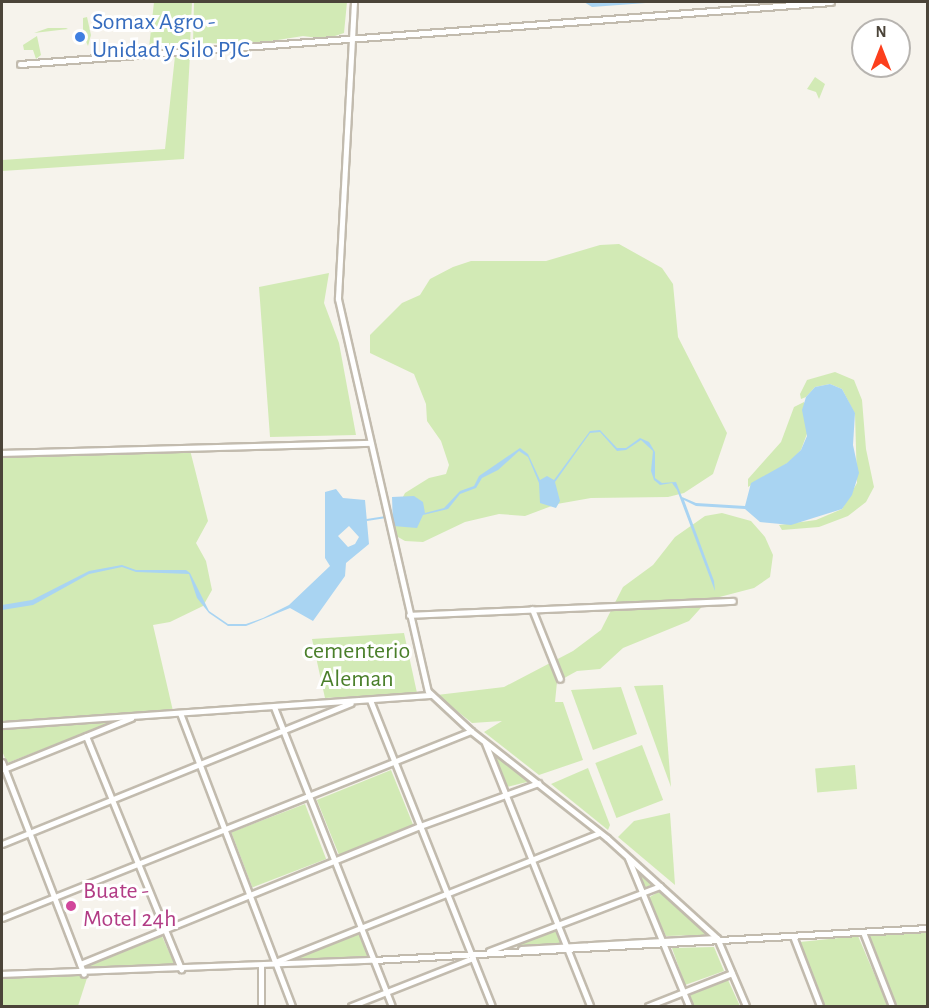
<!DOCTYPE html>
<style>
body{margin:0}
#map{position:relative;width:929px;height:1008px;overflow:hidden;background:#f6f3ec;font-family:"Alegreya Sans",sans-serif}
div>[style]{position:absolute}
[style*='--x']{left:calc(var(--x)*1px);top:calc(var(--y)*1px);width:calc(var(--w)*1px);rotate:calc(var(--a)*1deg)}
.green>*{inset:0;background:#d2eab5;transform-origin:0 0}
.water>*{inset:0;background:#a9d4f2}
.stream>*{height:1.5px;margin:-0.75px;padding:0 0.75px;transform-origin:0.75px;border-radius:0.75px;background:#a9d4f2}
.roads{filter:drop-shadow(2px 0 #c2bbae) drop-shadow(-2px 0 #c2bbae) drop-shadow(0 2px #c2bbae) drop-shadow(0 -2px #c2bbae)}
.minor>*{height:5px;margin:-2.5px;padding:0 2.5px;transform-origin:2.5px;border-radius:2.5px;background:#fff}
.dots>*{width:16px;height:16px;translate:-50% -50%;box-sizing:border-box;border:3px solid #fff;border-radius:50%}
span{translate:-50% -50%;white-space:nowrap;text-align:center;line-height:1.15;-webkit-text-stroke:6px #fff;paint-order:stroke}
.shop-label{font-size:24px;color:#366cbe}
.left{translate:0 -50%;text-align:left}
.park-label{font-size:24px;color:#4a7f2a}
.hotel-label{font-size:24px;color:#b23c85}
.frame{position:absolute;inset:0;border:3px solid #4b4439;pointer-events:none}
.north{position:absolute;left:851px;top:18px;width:60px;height:60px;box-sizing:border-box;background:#fff;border:2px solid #b7b4b0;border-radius:50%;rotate:0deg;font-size:16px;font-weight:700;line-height:24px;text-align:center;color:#4b4439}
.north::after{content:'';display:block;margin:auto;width:21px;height:27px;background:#fc3f1d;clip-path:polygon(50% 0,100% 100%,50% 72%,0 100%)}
</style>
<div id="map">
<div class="green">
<i style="clip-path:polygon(154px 2px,192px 2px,190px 44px,149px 48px)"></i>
<i style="clip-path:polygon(194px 2px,347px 2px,344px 33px,326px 39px,303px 36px,253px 44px,193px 43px)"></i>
<i style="clip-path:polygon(87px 17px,91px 35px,88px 46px,83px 34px,83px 18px)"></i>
<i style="clip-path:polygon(48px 28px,66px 28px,68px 29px,34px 33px)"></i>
<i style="clip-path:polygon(37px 36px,41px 55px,36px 59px,33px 50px,24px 50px,23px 45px)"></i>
<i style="clip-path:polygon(190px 55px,184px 159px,2px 171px,2px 160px,165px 149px,175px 56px)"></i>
<i style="clip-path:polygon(815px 77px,825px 84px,819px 99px,816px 92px,807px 89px)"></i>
<i style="clip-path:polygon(619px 244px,662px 268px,673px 284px,678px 337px,727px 433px,713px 474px,684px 493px,668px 497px,591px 498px,557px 504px,525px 516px,499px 514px,465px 522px,423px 542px,405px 541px,391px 533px,393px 516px,405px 493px,429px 478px,446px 474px,449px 465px,441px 441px,427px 421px,426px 404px,414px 374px,370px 353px,370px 335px,402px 303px,420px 295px,430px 279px,453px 267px,471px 261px,546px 261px,600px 245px)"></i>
<i style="clip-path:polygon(329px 273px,324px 303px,339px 343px,356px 435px,270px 437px,259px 287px)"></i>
<i style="clip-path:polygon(835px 372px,854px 380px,862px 400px,866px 449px,874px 487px,866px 502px,848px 516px,819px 527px,782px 530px,779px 525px,816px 520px,842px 509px,857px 483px,855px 414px,842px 389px,830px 384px,815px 387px,806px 397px,801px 399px,800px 394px,807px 380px)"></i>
<i style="clip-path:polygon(804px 402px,808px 431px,801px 450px,791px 461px,748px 487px,748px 479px,781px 442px,794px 407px)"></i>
<i style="clip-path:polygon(190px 450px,208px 521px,196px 543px,206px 561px,212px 590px,203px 606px,170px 622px,153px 625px,173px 711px,2px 723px,2px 456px)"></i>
<i style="clip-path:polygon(722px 513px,751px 521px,765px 537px,773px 555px,770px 577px,754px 588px,708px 600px,689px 621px,623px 648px,600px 669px,577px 671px,557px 682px,555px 702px,563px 702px,583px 760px,539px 775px,484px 732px,502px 721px,472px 723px,437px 695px,504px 687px,573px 651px,601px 630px,623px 587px,653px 565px,675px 537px,705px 516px)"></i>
<i style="clip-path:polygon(404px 633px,417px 693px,325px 698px,312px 639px)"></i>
<i style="clip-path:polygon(663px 685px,671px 787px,634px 686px)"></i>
<i style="clip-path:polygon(621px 687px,637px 734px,593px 750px,571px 690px)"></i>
<i style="clip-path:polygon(113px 722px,7px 763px,2px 751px,2px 729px)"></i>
<i style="left:642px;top:745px;width:59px;height:50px;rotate:69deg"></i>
<i style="clip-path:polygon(492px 753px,527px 781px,527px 782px,507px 787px)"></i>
<i style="left:855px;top:765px;width:24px;height:40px;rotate:85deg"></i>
<i style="clip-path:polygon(588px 768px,610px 825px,608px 830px,551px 784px)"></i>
<i style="left:391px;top:770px;width:59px;height:80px;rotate:68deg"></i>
<i style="left:305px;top:804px;width:59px;height:79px;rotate:69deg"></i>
<i style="clip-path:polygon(670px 813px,675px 885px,618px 837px,634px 821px)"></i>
<i style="clip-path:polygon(634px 867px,653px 884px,654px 884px,643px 888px)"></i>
<i style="clip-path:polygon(660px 891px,706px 933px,704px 935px,666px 936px,648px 898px)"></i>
<i style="clip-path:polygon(555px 929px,561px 944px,505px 947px,507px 946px)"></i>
<i style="clip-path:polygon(358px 931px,368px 956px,285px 960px)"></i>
<i style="clip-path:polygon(927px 931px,927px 1006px,896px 1006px,869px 935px)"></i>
<i style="clip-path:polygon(161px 934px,175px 965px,85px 967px,85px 965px)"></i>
<i style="clip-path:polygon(858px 936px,888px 1006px,825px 1006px,800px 942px)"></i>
<i style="clip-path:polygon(714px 947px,724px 971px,685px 985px,672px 948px)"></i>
<i style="clip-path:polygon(88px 975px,78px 1006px,2px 1006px,2px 977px)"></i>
<i style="clip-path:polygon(728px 980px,740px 1006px,694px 1006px,690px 995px)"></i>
</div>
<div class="water">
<i style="clip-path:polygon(584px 2px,659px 2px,592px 7px)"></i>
<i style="clip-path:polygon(830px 384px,842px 389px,855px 413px,853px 445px,859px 473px,852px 495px,842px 509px,791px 525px,760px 522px,745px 509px,696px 506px,684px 500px,714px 581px,715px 591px,677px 490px,672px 483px,660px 485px,654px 480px,651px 471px,653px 451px,641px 440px,626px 450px,617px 451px,600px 432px,590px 433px,555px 482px,560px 501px,556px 508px,540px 503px,539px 483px,528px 457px,519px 451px,498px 470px,482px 478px,476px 488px,460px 494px,448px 509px,423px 515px,417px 528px,393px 526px,392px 497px,414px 496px,423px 502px,425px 513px,444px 508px,460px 491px,474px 486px,479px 476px,520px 448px,528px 454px,540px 480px,547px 476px,554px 480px,590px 431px,600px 430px,617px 448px,626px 448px,640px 438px,649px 442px,655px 452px,655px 478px,662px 483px,676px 482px,682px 497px,696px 503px,745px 506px,751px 483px,787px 463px,801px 450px,807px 436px,802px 410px,806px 397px,815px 387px)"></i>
<i style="clip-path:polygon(evenodd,336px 489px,343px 498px,365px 500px,369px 544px,346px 563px,345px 576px,313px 621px,290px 608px,246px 626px,228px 626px,209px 613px,197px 598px,189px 574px,136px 572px,122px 567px,89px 574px,33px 605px,2px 610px,2px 605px,32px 600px,89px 571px,122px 565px,136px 570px,186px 570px,190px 573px,209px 611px,228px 624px,246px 624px,263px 618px,289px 605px,330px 566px,325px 558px,325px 492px,336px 489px,349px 526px,359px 537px,355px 544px,348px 547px,338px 536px,349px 526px)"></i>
</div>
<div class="stream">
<i style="--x:367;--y:520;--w:19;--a:-9"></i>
</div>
<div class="roads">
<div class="minor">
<i style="--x:354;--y:2;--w:297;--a:93.1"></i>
<i style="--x:338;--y:299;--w:402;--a:77.1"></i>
<i style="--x:428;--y:691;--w:59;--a:42.9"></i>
<i style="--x:471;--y:731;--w:173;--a:38.2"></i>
<i style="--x:607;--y:838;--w:149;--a:42.3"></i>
<i style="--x:717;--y:938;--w:74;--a:66.9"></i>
<i style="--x:20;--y:64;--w:813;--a:-4.37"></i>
<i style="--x:2;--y:453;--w:368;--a:-1.6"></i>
<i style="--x:532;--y:609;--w:75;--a:68.2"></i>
<i style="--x:409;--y:615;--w:324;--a:-2.5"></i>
<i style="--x:370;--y:700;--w:329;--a:68.3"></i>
<i style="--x:274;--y:707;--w:321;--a:68.5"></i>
<i style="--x:180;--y:713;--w:314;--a:69.1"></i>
<i style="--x:2;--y:725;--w:430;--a:-4"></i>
<i style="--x:86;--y:736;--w:252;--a:67.8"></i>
<i style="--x:485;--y:743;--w:283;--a:68.2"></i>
<i style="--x:2;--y:762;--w:227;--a:68.9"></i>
<i style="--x:4;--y:769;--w:137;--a:-21.9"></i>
<i style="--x:2;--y:844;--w:376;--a:-22"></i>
<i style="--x:628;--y:858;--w:160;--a:67.6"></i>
<i style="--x:2;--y:918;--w:505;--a:-21.74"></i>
<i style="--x:863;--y:932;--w:79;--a:68.6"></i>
<i style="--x:793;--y:936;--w:75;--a:68.9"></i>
<i style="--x:521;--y:949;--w:196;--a:-3.2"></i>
<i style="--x:489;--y:951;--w:183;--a:-20.8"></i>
<i style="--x:275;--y:962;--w:349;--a:-21.7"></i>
<i style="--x:80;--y:964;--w:367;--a:-22.1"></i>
<i style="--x:420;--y:826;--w:126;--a:-20"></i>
<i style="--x:2;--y:974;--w:372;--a:-2.2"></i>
<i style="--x:374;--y:960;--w:555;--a:-3.31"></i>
<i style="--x:261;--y:1006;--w:41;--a:-90"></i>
<i style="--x:351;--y:1006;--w:131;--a:-21.5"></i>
<i style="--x:648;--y:1006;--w:90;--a:-21.4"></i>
</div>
</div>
<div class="dots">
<i style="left:80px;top:37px;background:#3f7fe0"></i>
<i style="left:71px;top:906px;background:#d1479c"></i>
</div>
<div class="shop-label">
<span class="left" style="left:92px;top:37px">Somax Agro -<br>Unidad y Silo PJC</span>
</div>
<div class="park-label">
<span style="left:357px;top:666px">cementerio<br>Aleman</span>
</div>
<div class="hotel-label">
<span class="left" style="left:83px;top:906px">Buate -<br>Motel 24h</span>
</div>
<div class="frame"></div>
<div class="north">N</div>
</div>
